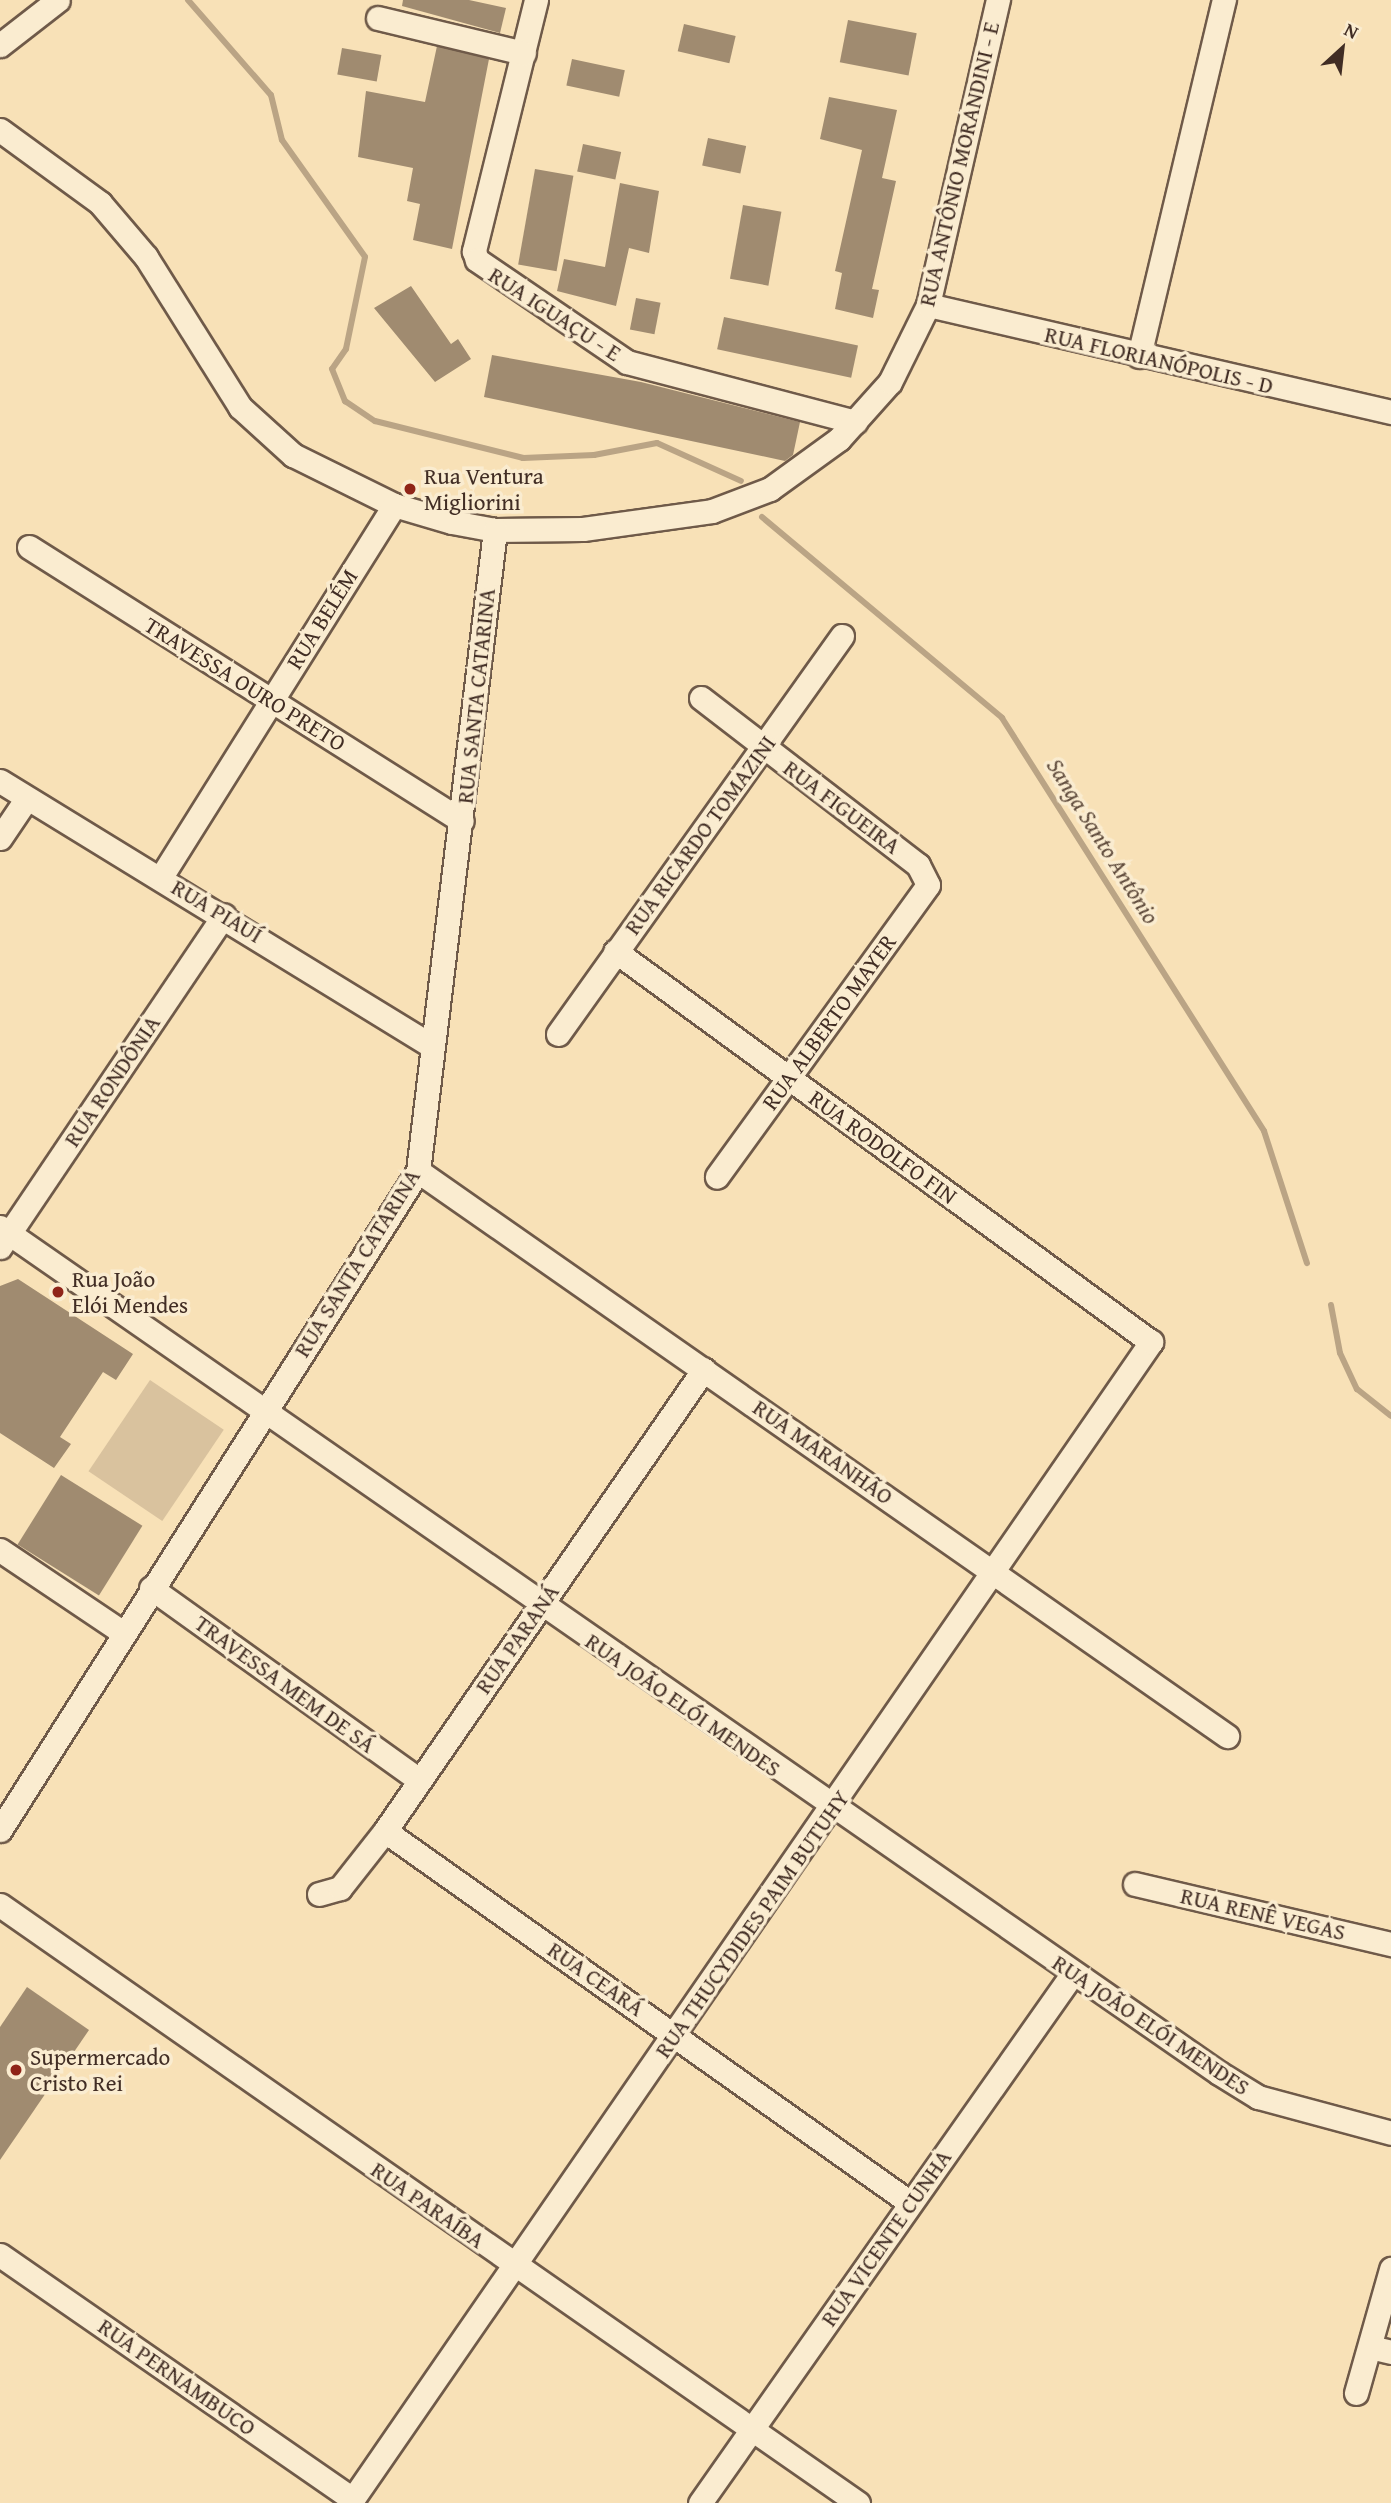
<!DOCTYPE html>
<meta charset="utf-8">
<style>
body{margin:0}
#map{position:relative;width:1391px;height:2503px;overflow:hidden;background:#f8e1b7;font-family:"Gentium Book Plus",serif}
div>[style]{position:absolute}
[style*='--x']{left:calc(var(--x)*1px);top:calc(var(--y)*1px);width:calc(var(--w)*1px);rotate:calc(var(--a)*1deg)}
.green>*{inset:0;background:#d9c29e;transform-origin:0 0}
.stream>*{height:6px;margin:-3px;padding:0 3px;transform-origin:3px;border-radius:3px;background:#baa485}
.building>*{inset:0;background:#a08b70;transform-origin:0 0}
.roads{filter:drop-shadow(2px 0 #6f5a49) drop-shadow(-2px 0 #6f5a49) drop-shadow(0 2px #6f5a49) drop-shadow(0 -2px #6f5a49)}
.minor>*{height:23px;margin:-11.5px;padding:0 11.5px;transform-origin:11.5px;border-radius:11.5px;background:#faecd0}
.dots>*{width:19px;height:19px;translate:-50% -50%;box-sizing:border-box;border:4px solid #faecd0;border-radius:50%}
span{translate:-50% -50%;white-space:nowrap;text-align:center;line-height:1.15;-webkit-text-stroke:7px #faecd0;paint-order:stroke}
.street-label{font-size:23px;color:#412d24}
.poi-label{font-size:23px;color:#412d24}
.left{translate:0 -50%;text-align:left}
.water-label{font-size:24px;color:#5f4b3c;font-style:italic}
.north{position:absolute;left:1307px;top:14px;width:70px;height:70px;-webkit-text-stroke:5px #faecd0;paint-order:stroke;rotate:27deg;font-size:19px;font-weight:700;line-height:28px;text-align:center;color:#412d24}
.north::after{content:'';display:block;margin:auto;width:24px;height:32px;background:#412d24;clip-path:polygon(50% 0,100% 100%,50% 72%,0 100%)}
</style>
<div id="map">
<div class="green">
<i style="left:150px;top:1380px;width:89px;height:110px;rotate:34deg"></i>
</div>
<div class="stream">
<i style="--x:188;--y:0;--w:126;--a:48.9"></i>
<i style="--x:271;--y:95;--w:46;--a:76.3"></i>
<i style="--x:282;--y:140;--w:143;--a:54.6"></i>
<i style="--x:365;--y:257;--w:94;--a:101.7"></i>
<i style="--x:346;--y:349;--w:24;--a:125"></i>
<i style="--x:332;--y:369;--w:35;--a:68"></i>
<i style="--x:345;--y:401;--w:36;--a:34"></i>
<i style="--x:375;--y:421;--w:153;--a:14"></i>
<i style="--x:523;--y:458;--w:71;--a:-2.4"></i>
<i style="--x:594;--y:455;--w:64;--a:-10.8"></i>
<i style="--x:657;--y:443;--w:92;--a:24.3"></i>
<i style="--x:762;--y:517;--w:313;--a:39.9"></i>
<i style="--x:1002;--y:718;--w:489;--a:57.6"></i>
<i style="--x:1264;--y:1131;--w:139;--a:72"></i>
<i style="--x:1331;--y:1305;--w:49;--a:79.4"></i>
<i style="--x:1340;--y:1353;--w:40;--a:65"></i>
<i style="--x:1357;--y:1389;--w:43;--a:38.5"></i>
</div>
<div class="building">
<i style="clip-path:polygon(403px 0,469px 0,506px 8px,500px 33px,402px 6px)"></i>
<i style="left:848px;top:20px;width:70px;height:43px;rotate:11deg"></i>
<i style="left:684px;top:24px;width:53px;height:28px;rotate:13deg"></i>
<i style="clip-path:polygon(437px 46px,489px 59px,452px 249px,413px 240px,420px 204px,407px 201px,413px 168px,358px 157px,366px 91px,425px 102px)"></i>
<i style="left:342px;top:48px;width:40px;height:27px;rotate:10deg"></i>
<i style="left:572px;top:59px;width:54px;height:27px;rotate:12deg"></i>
<i style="clip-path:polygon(829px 97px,897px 110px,882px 178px,896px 181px,872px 289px,879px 290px,873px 318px,835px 309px,842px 273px,835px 271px,862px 150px,820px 139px)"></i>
<i style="left:708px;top:138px;width:39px;height:28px;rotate:12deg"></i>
<i style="left:583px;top:144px;width:39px;height:28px;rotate:12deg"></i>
<i style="left:535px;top:169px;width:39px;height:97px;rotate:10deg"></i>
<i style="clip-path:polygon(620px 183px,659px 191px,649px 253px,629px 248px,616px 306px,557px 291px,564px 259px,605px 267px)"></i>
<i style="left:743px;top:205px;width:39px;height:75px;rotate:10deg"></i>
<i style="clip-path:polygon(411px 286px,451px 344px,458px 339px,471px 359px,435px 382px,374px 308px)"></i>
<i style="left:636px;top:298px;width:25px;height:32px;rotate:11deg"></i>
<i style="left:724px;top:317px;width:137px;height:33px;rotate:12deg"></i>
<i style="clip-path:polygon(492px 355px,641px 382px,800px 422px,793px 455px,785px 461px,484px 397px)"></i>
<i style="clip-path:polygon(18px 1279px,133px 1354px,116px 1380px,103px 1372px,60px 1437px,71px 1444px,54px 1468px,0 1433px,0 1286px)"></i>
<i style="left:61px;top:1475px;width:96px;height:82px;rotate:32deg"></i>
<i style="clip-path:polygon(27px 1987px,89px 2030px,0 2160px,0 2027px)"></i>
</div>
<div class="roads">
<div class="minor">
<i style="--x:536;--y:0;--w:259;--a:103.9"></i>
<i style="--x:474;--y:251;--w:9;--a:72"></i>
<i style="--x:477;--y:260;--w:181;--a:34.2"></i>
<i style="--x:627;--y:362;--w:236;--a:14.7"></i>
<i style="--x:378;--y:18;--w:150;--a:13.5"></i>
<i style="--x:0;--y:45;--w:73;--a:-37.8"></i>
<i style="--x:0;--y:130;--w:124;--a:36.1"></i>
<i style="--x:100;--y:203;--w:71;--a:49.6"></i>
<i style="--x:146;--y:257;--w:177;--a:57.9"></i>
<i style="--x:240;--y:407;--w:72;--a:42.2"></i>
<i style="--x:293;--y:455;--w:113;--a:26.3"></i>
<i style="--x:394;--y:505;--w:60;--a:16.3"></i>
<i style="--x:452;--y:522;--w:44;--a:10.5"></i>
<i style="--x:495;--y:530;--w:88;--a:-0.7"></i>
<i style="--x:583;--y:529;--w:130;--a:-7.9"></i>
<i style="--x:712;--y:511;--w:62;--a:-20.8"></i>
<i style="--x:770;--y:489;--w:85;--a:-35.9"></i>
<i style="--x:839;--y:439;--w:76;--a:-48.2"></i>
<i style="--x:890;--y:382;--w:86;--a:-63.7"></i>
<i style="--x:928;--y:305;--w:313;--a:-77.1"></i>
<i style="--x:928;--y:305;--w:475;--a:13"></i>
<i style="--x:1139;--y:356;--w:366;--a:-76.6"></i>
<i style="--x:29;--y:547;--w:512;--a:32.33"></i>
<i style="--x:701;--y:698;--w:274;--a:37.6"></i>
<i style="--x:918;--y:865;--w:22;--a:63"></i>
<i style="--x:928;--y:885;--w:360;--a:125.9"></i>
<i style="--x:0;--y:781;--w:507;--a:31.53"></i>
<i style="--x:0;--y:838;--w:48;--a:-56"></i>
<i style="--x:161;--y:877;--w:439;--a:-57.9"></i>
<i style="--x:558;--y:1034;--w:489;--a:-54.5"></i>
<i style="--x:418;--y:1171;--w:987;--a:34.93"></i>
<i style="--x:0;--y:1227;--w:1484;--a:34.76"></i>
<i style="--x:1219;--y:2073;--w:46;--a:31.6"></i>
<i style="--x:1258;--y:2097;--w:138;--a:15.1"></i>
<i style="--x:0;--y:1247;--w:400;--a:-56"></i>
<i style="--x:0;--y:1550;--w:147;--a:33.9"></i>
<i style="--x:151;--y:1588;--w:330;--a:35.6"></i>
<i style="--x:0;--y:1830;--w:780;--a:-57.61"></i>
<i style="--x:418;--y:1171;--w:646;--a:-83.15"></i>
<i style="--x:385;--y:1831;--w:642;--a:35.3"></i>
<i style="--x:1135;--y:1884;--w:263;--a:13.2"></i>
<i style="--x:319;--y:1894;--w:22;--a:-16"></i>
<i style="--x:340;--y:1888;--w:73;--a:-51.7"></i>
<i style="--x:385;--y:1831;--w:561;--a:-55.38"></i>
<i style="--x:0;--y:1905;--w:1046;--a:34.88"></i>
<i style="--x:0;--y:2255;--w:429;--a:34.7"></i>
<i style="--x:1370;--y:2347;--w:22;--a:13"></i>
<i style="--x:1356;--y:2393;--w:129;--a:-74.2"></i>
<i style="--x:350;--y:2503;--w:1411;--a:-55.4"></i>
<i style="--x:1151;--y:1342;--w:663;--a:-143.89"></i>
<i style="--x:700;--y:2503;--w:648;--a:-54.86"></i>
</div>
</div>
<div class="dots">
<i style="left:410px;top:489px;background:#8f2418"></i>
<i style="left:58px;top:1292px;background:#8f2418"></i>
<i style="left:16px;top:2070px;background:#8f2418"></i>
</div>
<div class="street-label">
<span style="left:959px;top:164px;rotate:-77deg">RUA ANTÔNIO MORANDINI - E</span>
<span style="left:555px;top:314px;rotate:33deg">RUA IGUAÇU - E</span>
<span style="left:1159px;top:360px;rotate:13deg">RUA FLORIANÓPOLIS - D</span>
<span style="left:322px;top:619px;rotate:-58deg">RUA BELÉM</span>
<span style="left:245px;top:684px;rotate:32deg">TRAVESSA OURO PRETO</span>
<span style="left:476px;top:696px;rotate:-84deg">RUA SANTA CATARINA</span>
<span style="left:842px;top:807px;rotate:37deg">RUA FIGUEIRA</span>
<span style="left:700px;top:835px;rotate:-54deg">RUA RICARDO TOMAZINI</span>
<span style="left:217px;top:911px;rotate:31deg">RUA PIAUÍ</span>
<span style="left:829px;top:1022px;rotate:-54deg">RUA ALBERTO MAYER</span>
<span style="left:112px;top:1081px;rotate:-56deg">RUA RONDÔNIA</span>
<span style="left:883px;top:1147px;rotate:36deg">RUA RODOLFO FIN</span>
<span style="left:357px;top:1263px;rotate:-58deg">RUA SANTA CATARINA</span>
<span style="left:823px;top:1452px;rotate:35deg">RUA MARANHÃO</span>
<span style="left:517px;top:1639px;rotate:-55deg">RUA PARANÁ</span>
<span style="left:285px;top:1684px;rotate:36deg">TRAVESSA MEM DE SÁ</span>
<span style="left:683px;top:1705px;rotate:35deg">RUA JOÃO ELÓI MENDES</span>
<span style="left:1263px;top:1914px;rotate:13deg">RUA RENÊ VEGAS</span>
<span style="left:752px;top:1924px;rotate:-55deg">RUA THUCYDIDES PAIM BUTUHY</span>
<span style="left:596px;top:1979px;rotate:35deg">RUA CEARÁ</span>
<span style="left:1151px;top:2025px;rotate:34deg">RUA JOÃO ELÓI MENDES</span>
<span style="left:428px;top:2205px;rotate:35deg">RUA PARAÍBA</span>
<span style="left:886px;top:2238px;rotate:-55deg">RUA VICENTE CUNHA</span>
<span style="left:177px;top:2377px;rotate:35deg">RUA PERNAMBUCO</span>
</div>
<div class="poi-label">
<span class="left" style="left:424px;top:489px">Rua Ventura<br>Migliorini</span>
<span class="left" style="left:72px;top:1292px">Rua João<br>Elói Mendes</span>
<span class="left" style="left:30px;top:2070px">Supermercado<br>Cristo Rei</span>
</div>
<div class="water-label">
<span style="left:1103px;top:841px;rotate:58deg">Sanga Santo Antônio</span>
</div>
<div class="north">N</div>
</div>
